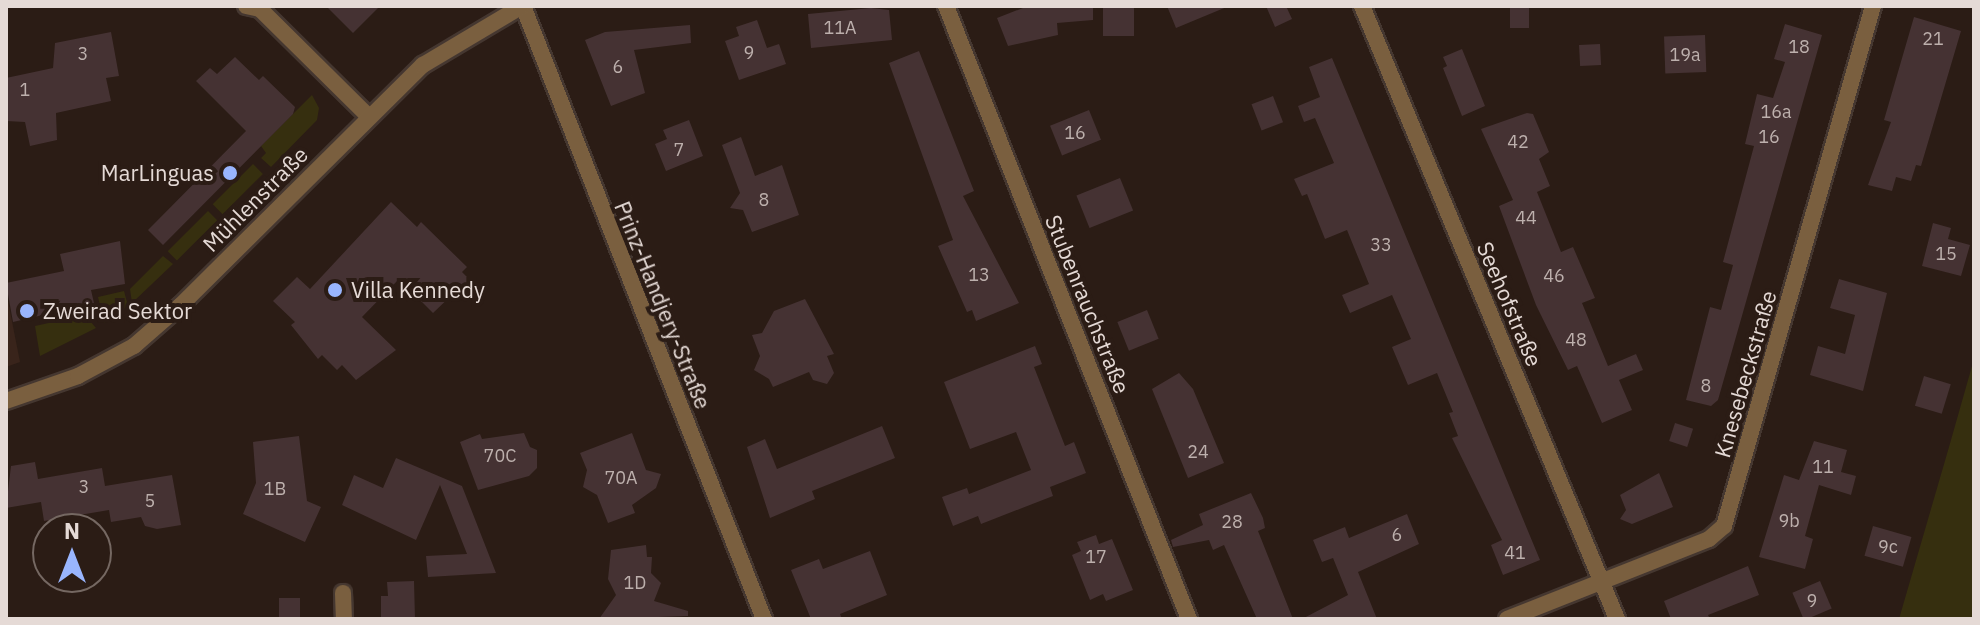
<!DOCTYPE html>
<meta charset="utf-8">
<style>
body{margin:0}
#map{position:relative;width:1980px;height:625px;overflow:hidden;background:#2b1c15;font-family:"IBM Plex Sans",sans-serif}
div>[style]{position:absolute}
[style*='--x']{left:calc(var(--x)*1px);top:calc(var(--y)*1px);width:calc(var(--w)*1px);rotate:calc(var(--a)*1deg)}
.built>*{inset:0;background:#39241b}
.green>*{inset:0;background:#362f0f;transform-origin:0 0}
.building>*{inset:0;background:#453233;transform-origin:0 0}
.roads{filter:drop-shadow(2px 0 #453730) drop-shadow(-2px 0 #453730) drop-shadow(0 2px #453730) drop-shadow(0 -2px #453730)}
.minor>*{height:16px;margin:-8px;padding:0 8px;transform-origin:8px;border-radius:8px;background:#7a5f3f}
.tertiary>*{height:16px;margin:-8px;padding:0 8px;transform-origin:8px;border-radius:8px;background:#7a5f3f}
.dots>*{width:22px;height:22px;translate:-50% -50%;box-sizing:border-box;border:4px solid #2b1c15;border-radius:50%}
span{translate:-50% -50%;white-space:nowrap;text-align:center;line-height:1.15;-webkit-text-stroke:8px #2b1c15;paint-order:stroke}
.number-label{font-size:18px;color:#bdb0ad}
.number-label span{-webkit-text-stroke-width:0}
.poi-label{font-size:22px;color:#e5dad6}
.right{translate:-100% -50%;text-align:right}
.left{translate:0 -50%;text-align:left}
.street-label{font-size:22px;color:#e5dad6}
.frame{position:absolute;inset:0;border:8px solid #e5dad6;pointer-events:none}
.north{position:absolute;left:32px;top:513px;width:80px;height:80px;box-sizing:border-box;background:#2b1c15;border:2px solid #756862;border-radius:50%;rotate:0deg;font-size:22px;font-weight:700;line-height:32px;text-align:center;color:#e5dad6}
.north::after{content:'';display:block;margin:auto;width:28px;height:36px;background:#99b5fd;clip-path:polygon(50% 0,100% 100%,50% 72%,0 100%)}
</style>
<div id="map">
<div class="built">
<i style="clip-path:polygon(6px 291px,20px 362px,6px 367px)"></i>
</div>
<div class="green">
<i style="clip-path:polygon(312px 95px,319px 108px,317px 120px,271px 167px,261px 158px,266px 153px,261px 146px)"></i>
<i style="left:253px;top:164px;width:14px;height:57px;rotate:45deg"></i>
<i style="left:208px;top:211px;width:13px;height:57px;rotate:45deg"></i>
<i style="clip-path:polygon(163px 256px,173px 264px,132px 303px,130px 289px)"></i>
<i style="clip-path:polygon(124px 291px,128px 306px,104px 323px,98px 297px)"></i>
<i style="clip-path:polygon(85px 315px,96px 328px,40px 356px,35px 326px)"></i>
<i style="clip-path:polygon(1974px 359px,1974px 619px,1899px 619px,1949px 447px)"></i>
</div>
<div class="building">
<i style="clip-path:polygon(326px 6px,380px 6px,353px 33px)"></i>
<i style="clip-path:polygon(1028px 6px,1093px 6px,1093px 20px,1057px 23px,1058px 35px,1008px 46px,997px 18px)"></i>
<i style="left:1103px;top:6px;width:31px;height:30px"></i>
<i style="clip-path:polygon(1167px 6px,1229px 6px,1176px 28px)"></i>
<i style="clip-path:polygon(1266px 6px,1286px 6px,1292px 19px,1275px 27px)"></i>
<i style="left:1510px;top:6px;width:19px;height:22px"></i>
<i style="clip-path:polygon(871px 8px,889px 10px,892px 40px,811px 48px,808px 14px)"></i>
<i style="clip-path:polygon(1914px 17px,1961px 31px,1921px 166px,1916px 165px,1911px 181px,1896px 177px,1892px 191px,1868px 185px,1891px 122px,1884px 120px)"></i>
<i style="clip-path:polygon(757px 20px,767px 48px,779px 44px,786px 64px,739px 80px,725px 41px,739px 36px,736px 27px)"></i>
<i style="clip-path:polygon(1785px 24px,1822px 35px,1718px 400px,1711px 406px,1686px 400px,1710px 307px,1721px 310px,1733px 265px,1723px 262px,1754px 146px,1745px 144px,1757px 94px,1773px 98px,1785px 62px,1774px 59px)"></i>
<i style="clip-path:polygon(690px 25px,691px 43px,634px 50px,645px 93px,611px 106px,585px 40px,605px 32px)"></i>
<i style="clip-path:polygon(111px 32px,119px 76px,106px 78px,111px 101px,56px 113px,57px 140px,30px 146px,25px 122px,6px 121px,6px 78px,53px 68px,55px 43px)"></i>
<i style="left:1705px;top:35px;width:37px;height:41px;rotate:88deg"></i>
<i style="left:1600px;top:44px;width:21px;height:21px;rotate:87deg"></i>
<i style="clip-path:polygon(1462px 49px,1485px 106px,1462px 116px,1443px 68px,1447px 66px,1443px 57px)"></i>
<i style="clip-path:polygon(919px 51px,974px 191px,963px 196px,1019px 303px,976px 321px,972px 310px,967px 312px,938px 246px,953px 240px,889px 63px)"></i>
<i style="clip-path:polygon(235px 57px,259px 80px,263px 76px,295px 107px,293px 114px,163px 245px,148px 230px,246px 131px,196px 81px,210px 68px,217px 74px)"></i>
<i style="clip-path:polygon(1332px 58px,1540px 560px,1503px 575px,1491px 545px,1502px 540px,1452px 438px,1458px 436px,1449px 413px,1453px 412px,1437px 373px,1408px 385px,1392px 347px,1411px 339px,1392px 295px,1350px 313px,1342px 295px,1369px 284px,1347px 230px,1325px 239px,1307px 194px,1302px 196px,1294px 179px,1334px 163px,1315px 118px,1304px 122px,1298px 106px,1320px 97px,1309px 67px)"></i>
<i style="left:1273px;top:96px;width:28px;height:23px;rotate:69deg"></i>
<i style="left:1089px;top:110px;width:32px;height:42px;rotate:68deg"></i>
<i style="clip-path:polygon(1527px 113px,1533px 114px,1549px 152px,1539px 159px,1550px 186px,1537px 192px,1561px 252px,1573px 247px,1595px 298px,1582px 303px,1608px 366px,1636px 354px,1643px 370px,1619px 380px,1632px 410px,1602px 423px,1577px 366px,1568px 370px,1536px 305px,1499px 206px,1513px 200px,1481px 129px)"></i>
<i style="clip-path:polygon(689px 120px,703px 156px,666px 171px,655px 144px,667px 139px,663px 130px)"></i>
<i style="clip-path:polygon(741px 137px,755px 176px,782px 165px,799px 215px,752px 232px,743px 210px,730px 208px,740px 193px,722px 145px)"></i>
<i style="left:1120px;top:178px;width:35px;height:47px;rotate:68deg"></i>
<i style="clip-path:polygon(391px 202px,417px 227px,421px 222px,467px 267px,462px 272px,477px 287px,464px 300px,455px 292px,433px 313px,399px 279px,362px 317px,396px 350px,356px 380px,342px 365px,337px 370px,322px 355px,318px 359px,291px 325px,295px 322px,273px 301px,297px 277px,310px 289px)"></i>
<i style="clip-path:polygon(1933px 223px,1951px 228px,1948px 239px,1970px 245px,1961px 276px,1922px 266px)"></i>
<i style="clip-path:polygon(120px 241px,125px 284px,91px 290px,94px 303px,13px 322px,6px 283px,64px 271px,60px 254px)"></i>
<i style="clip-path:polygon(1839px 279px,1887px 293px,1863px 391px,1810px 375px,1818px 346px,1845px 354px,1855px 315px,1830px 308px)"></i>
<i style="clip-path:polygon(805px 299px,834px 354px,827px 356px,834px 373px,827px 384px,813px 380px,809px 372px,773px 387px,769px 379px,754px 370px,760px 356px,752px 335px,762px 333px,774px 311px)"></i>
<i style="left:1147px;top:310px;width:31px;height:32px;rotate:68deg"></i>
<i style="clip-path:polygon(1035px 346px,1042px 364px,1034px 367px,1065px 446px,1074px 442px,1086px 473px,1050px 487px,1053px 496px,981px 524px,978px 516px,953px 526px,942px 497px,967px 488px,969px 494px,1031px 470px,1016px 432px,970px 449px,944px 382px)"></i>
<i style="clip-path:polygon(1179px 373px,1193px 389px,1224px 463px,1188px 478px,1152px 389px)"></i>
<i style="left:1924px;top:376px;width:28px;height:31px;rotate:17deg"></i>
<i style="left:1675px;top:423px;width:19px;height:19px;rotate:18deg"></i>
<i style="clip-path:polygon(882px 426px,895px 458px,812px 491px,815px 499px,770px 518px,747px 447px,765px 439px,777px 469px)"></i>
<i style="clip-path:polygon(524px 433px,530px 447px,537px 450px,537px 468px,529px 476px,478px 490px,460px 442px,480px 434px,482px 439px)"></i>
<i style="clip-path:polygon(632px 433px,646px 470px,661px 474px,656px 488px,632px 505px,635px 513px,608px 523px,597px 495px,583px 487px,587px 470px,580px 453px)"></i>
<i style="clip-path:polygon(299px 436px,307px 501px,321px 507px,305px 542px,243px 514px,256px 483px,253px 442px)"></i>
<i style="clip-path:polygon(1814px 441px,1847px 450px,1841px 472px,1856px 476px,1851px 495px,1819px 485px,1805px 536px,1813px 539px,1805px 569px,1759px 557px,1784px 475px,1799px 480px)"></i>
<i style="clip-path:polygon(396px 458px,462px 486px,496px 573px,428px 577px,426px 556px,467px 554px,440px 485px,416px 540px,342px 505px,354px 475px,383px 488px)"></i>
<i style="clip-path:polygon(35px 462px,38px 479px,102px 468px,105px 486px,172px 475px,181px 525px,157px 529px,145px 526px,141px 517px,111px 522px,109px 510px,44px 521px,41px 502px,6px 508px,11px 466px)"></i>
<i style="clip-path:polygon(1659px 473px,1673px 507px,1632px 524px,1620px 519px,1626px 510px,1620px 495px)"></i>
<i style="clip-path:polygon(1251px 493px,1263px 518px,1265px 528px,1258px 531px,1293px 619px,1257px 619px,1224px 545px,1213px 550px,1209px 540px,1173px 547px,1171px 540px,1203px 525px,1199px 514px)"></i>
<i style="clip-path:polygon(1407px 514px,1419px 544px,1358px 572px,1377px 619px,1302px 619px,1348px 595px,1333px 558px,1322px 562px,1313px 540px,1345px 527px,1349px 538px)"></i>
<i style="left:1873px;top:526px;width:40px;height:31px;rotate:16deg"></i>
<i style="clip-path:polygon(1096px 535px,1099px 544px,1112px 539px,1133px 590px,1106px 601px,1103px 594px,1090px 600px,1072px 555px,1081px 551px,1077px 542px)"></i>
<i style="clip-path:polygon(646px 545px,647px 557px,652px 557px,651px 573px,661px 583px,654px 601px,688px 611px,688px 616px,599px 619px,616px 595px,608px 579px,611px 550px)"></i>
<i style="clip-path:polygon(870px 551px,887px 595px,840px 614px,842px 619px,811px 619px,791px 570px,819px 559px,823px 569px)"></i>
<i style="clip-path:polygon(1748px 566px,1759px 595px,1708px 615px,1710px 619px,1671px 619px,1664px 601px)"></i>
<i style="clip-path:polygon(414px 581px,415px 619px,381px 619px,381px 596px,388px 596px,387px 582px)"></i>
<i style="left:1820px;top:581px;width:30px;height:30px;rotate:67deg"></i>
<i style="left:279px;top:598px;width:21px;height:21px"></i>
</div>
<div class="roads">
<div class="minor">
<i style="--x:246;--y:6;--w:14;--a:12"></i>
<i style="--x:260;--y:9;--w:152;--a:44.7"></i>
<i style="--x:523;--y:6;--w:659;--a:68.54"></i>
<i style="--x:946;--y:6;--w:659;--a:68.38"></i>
<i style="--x:343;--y:593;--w:26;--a:88"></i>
<i style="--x:1507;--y:619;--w:217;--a:-21.6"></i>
<i style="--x:1709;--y:539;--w:20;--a:-41"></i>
<i style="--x:1724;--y:526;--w:541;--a:-74.01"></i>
</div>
<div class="tertiary">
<i style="--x:1362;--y:6;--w:664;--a:67.41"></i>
<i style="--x:6;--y:401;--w:76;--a:-19.1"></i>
<i style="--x:78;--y:376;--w:64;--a:-28.2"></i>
<i style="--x:134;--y:346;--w:62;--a:-41.1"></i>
<i style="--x:181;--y:305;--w:341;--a:-44.8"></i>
<i style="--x:423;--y:65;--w:115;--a:-30.8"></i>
</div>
</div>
<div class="dots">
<i style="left:230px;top:173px;background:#99b5fd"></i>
<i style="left:335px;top:290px;background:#99b5fd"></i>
<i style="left:27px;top:311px;background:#99b5fd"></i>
</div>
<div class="number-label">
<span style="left:840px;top:28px">11A</span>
<span style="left:1933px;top:39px">21</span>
<span style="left:1799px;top:47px">18</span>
<span style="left:749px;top:53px">9</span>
<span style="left:83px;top:54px">3</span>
<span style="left:1685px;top:55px">19a</span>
<span style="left:618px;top:67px">6</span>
<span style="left:25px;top:90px">1</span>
<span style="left:1776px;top:112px">16a</span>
<span style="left:1075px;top:133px">16</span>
<span style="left:1769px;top:137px">16</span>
<span style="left:1518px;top:142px">42</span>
<span style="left:679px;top:150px">7</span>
<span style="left:764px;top:200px">8</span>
<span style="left:1526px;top:218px">44</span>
<span style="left:1381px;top:245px">33</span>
<span style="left:1946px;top:254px">15</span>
<span style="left:979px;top:275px">13</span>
<span style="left:1554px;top:276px">46</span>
<span style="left:1576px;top:340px">48</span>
<span style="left:1706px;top:386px">8</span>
<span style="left:1198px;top:452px">24</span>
<span style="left:500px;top:456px">70C</span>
<span style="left:1823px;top:467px">11</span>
<span style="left:621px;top:478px">70A</span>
<span style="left:84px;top:487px">3</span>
<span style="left:275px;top:489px">1B</span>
<span style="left:150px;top:501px">5</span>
<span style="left:1789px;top:521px">9b</span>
<span style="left:1232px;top:522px">28</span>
<span style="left:1397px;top:535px">6</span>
<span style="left:1888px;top:547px">9c</span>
<span style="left:1515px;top:553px">41</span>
<span style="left:1096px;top:557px">17</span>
<span style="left:635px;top:583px">1D</span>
<span style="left:1812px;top:601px">9</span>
</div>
<div class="poi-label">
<span class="right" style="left:214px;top:173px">MarLinguas</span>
<span class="left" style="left:351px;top:290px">Villa Kennedy</span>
<span class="left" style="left:43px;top:311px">Zweirad Sektor</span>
</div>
<div class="street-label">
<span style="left:255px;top:199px;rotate:-45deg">Mühlenstraße</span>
<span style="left:1088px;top:304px;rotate:68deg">Stubenrauchstraße</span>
<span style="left:1510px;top:304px;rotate:67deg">Seehofstraße</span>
<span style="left:663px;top:305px;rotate:68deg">Prinz-Handjery-Straße</span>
<span style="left:1745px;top:374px;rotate:-74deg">Knesebeckstraße</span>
</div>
<div class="frame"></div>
<div class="north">N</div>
</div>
